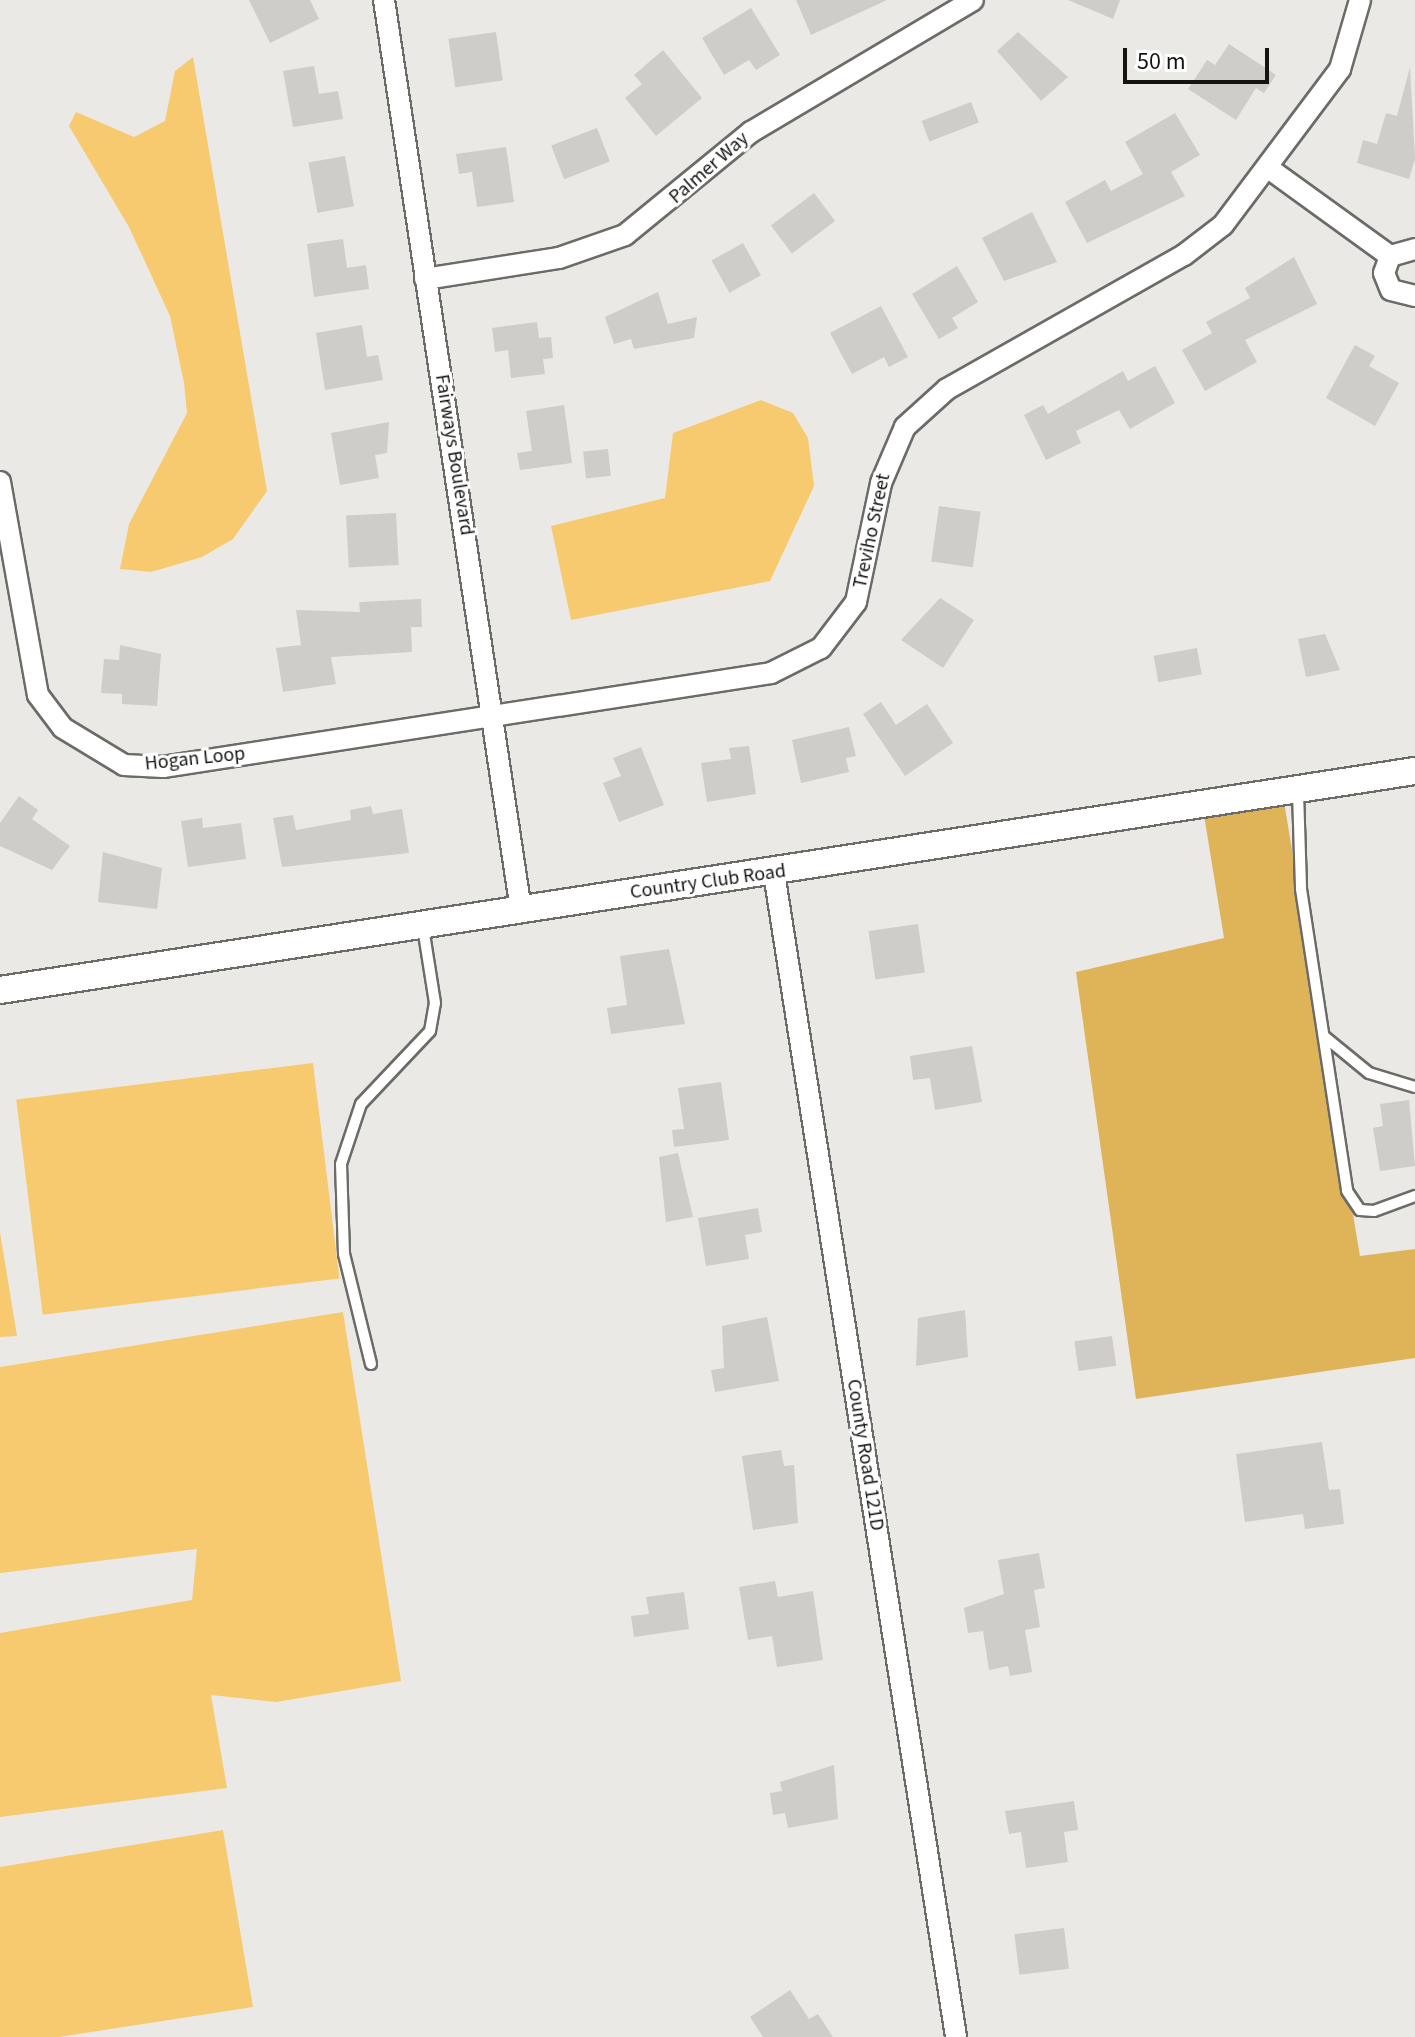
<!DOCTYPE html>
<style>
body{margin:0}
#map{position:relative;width:1415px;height:2037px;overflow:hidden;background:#ebe9e6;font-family:"Source Sans 3",sans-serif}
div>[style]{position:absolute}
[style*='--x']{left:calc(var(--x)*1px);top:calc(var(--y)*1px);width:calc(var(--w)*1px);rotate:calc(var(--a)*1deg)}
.forest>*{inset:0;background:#dfb357}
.water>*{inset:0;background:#f7ca6f;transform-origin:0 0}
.building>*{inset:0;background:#cecdca;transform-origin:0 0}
.roads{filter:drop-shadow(2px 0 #6c6b68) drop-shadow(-2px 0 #6c6b68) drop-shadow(0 2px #6c6b68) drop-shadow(0 -2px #6c6b68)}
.service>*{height:10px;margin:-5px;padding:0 5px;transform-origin:5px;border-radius:5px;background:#fff}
.minor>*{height:20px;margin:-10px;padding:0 10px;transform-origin:10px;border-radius:10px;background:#fff}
.tertiary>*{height:26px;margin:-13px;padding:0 13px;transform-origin:13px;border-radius:13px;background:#fff}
span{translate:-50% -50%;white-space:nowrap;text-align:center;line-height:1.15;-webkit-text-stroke:6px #fff;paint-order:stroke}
.street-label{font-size:20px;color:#141413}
.scale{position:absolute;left:1123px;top:48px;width:146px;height:36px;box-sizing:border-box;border:4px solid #141413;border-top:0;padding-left:10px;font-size:24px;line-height:28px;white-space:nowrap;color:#141413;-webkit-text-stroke:6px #fff;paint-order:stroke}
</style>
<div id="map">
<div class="forest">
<i style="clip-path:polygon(1284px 802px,1360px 1256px,1415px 1249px,1415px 1358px,1136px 1399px,1076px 972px,1224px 938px,1204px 815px)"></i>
</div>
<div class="water">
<i style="clip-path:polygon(193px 57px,267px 491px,233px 539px,202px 557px,151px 572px,120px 569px,129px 524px,187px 413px,184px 383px,170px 316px,129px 227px,69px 126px,76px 112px,134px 137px,165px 121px,175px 71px)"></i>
<i style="clip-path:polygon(761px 400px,793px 413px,808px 438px,814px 486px,770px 581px,571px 620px,551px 526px,665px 498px,673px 433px)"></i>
<i style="left:313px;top:1063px;width:217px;height:299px;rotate:83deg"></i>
<i style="clip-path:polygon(0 1232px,17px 1336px,0 1337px)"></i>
<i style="clip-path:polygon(343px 1312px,401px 1681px,276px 1702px,211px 1695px,227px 1788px,0 1817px,0 1633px,192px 1600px,197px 1549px,0 1573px,0 1367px)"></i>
<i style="clip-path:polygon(223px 1830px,253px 2007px,59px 2037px,0 2037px,0 1867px)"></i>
</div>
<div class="building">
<i style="clip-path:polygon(249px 0,310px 0,319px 19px,270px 43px)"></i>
<i style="clip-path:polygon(796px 0,887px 0,811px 35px)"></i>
<i style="clip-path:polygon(1068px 0,1120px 0,1113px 19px)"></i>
<i style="clip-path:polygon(751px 8px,780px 55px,756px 70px,749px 60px,724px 75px,702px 38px)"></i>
<i style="left:496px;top:32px;width:49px;height:48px;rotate:82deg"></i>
<i style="clip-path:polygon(1018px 32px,1068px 77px,1041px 101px,997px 51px)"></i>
<i style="clip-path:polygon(1229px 44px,1276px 75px,1264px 93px,1256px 88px,1236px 120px,1188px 89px,1207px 60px,1215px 65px)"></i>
<i style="clip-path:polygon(663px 50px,702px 98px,656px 136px,625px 98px,642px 84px,634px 75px)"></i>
<i style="clip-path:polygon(314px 66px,319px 94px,338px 91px,343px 119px,293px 127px,283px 71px)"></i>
<i style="clip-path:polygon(1410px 67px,1415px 159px,1409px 179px,1357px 163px,1363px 140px,1377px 144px,1386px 113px,1397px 116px)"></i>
<i style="left:971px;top:102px;width:22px;height:53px;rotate:69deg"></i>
<i style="clip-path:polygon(1175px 113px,1200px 155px,1171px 172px,1185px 196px,1087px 243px,1065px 202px,1105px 180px,1111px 191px,1143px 174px,1125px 142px)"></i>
<i style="left:597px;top:128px;width:36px;height:49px;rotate:69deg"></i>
<i style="clip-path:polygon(506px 147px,514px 202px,477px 207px,472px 172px,459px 174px,456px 154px)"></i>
<i style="left:345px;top:156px;width:51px;height:37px;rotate:80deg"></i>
<i style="left:814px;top:193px;width:35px;height:54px;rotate:53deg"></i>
<i style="clip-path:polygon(1032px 212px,1057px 262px,1004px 281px,982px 238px)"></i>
<i style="clip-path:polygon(343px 239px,347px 268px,366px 265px,369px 289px,314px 297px,307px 244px)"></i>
<i style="left:743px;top:243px;width:37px;height:36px;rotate:61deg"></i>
<i style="clip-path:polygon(1294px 257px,1317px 304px,1245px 340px,1257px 362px,1205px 391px,1182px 350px,1212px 333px,1206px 322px,1250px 298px,1245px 288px)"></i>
<i style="clip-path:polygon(957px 266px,978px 302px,952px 318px,958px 328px,939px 339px,912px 294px)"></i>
<i style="clip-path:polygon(658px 292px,668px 324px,697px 317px,694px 338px,634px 349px,631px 339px,614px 344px,605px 317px)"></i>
<i style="clip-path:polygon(881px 306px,908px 357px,889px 367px,884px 357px,852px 374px,830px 333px)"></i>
<i style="clip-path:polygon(537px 322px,539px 338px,551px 337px,553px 358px,543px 359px,545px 374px,511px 378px,508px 350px,495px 352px,492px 328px)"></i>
<i style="clip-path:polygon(362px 325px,367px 357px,378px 355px,383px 380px,325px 390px,316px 333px)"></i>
<i style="clip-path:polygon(1355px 345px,1375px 356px,1369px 366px,1399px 383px,1375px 426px,1326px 398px)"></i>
<i style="clip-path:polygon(1155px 366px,1175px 403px,1130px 429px,1119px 410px,1076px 431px,1081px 443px,1046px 460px,1024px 415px,1043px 405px,1048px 414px,1123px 371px,1128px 381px)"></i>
<i style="clip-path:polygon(564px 405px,572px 463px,520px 470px,517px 453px,532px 451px,526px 411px)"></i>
<i style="clip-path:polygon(389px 422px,387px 453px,375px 455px,379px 478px,340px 485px,331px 433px)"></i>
<i style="left:608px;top:449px;width:27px;height:25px;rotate:84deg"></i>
<i style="left:939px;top:506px;width:42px;height:56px;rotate:8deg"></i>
<i style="left:396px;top:513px;width:52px;height:50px;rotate:87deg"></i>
<i style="clip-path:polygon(940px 598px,974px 620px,943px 668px,901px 640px)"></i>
<i style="clip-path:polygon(421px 599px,422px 627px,411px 627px,412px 652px,331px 657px,336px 684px,283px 692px,276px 648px,301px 645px,296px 610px,360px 612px,359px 602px)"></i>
<i style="clip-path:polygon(1325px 634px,1340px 670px,1306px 677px,1298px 639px)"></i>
<i style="clip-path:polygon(120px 645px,161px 654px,157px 706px,122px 704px,122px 694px,101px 693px,104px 659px,119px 660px)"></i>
<i style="left:1197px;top:648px;width:27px;height:44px;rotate:80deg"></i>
<i style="clip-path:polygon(881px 702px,896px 725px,927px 704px,953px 743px,905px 776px,863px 714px)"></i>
<i style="clip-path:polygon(849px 727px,856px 756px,846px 758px,849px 772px,801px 783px,792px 740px)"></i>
<i style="clip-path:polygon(749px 746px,756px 794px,707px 802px,701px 763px,731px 759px,729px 748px)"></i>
<i style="clip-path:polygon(641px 747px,664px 805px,619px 822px,603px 783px,621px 776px,613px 758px)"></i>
<i style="clip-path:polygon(19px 796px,38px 810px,32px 819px,70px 846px,52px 870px,0 846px,0 823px)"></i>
<i style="clip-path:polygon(371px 806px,373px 814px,402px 809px,409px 853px,282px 867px,273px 818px,293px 815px,296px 830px,351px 820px,350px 810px)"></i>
<i style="clip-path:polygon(202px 818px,203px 828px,241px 823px,246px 859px,188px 867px,181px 821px)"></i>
<i style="clip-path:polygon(103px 852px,162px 868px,157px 909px,98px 902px)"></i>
<i style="left:918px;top:924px;width:49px;height:50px;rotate:82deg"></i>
<i style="clip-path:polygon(669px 949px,685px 1024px,611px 1034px,607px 1008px,627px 1005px,620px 956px)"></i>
<i style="clip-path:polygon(972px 1046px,982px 1102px,935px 1110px,930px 1078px,913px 1080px,910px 1056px)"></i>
<i style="clip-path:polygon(721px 1082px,729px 1140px,674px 1147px,672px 1130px,684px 1129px,678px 1088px)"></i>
<i style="clip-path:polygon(1409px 1100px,1415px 1166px,1380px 1171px,1373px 1128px,1383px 1126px,1380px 1104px)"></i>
<i style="clip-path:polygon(678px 1153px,693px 1217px,666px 1222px,659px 1157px)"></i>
<i style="clip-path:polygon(758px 1208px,762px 1232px,745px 1235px,749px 1259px,706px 1266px,698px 1218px)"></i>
<i style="clip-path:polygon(965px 1310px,968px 1357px,916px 1366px,918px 1318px)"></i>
<i style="clip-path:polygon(767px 1317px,779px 1381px,715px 1392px,711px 1370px,724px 1368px,722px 1326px)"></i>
<i style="left:1112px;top:1336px;width:30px;height:38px;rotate:82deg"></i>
<i style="clip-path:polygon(1322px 1442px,1329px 1490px,1340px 1489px,1344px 1524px,1305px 1529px,1303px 1514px,1245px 1522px,1236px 1454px)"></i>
<i style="clip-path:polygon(781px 1450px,784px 1466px,794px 1465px,798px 1523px,753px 1530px,742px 1456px)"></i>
<i style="clip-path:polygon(1039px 1553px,1045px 1588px,1034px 1590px,1040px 1627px,1025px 1630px,1032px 1672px,1010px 1676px,1008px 1666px,989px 1670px,983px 1631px,968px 1633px,964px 1608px,1004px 1594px,998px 1560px)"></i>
<i style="clip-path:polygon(775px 1581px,778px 1597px,813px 1591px,823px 1660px,777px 1667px,772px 1636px,748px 1640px,739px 1587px)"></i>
<i style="clip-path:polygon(684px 1592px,689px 1629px,634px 1637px,631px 1616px,649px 1614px,646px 1597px)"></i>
<i style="clip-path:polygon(834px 1765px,838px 1819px,788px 1828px,785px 1813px,773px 1815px,770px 1793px,782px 1791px,780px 1782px)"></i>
<i style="clip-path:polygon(1074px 1801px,1078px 1830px,1064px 1832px,1068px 1862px,1026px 1868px,1021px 1832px,1009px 1834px,1005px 1811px)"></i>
<i style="left:1064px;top:1928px;width:41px;height:50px;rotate:83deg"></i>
<i style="clip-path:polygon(790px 1990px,809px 2019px,818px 2014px,833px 2037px,763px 2037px,750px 2017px)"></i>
</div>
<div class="roads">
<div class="service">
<i style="--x:1298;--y:792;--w:97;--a:88.2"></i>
<i style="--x:1301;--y:889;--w:305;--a:81.3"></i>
<i style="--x:1347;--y:1191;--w:23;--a:56"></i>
<i style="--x:1360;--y:1210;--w:14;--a:4"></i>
<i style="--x:1374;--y:1211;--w:44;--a:-20.1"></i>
<i style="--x:1325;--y:1037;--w:57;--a:39.3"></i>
<i style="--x:1369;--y:1073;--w:48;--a:16.9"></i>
<i style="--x:371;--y:1364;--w:113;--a:-103.8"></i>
<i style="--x:344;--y:1254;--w:90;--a:-91.9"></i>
<i style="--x:341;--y:1164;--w:63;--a:-71.6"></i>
<i style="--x:361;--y:1104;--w:100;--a:-46.6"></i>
<i style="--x:430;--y:1031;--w:28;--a:-80"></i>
<i style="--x:435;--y:1003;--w:77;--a:-99"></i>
</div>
<div class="minor">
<i style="--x:384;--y:0;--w:920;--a:81.44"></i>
<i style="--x:1271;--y:170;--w:147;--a:35.9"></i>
<i style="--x:1415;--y:249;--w:26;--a:164"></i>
<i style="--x:1390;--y:256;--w:18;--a:109"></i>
<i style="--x:1384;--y:273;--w:18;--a:68"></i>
<i style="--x:1391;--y:290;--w:25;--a:14"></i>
<i style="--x:425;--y:279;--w:136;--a:-8.9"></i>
<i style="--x:559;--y:258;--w:70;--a:-19.2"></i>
<i style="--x:625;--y:235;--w:163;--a:-39.3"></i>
<i style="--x:751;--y:132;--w:258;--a:-30.7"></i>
<i style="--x:0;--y:482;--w:216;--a:79.9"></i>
<i style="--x:38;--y:695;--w:41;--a:52.9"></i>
<i style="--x:63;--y:728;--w:71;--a:31.2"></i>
<i style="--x:124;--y:765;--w:39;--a:3"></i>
<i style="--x:163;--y:767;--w:615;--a:-8.79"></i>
<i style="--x:771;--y:673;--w:56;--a:-26.6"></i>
<i style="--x:821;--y:648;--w:58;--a:-52.7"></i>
<i style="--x:856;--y:602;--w:122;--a:-78.1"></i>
<i style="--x:881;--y:483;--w:61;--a:-66.8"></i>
<i style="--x:905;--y:427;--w:57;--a:-42.1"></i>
<i style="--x:947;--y:389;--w:272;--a:-29.5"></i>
<i style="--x:1184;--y:255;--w:49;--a:-37.6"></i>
<i style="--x:1223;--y:225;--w:195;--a:-53.1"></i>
<i style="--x:1340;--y:69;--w:72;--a:-73.8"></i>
<i style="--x:774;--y:873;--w:1178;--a:81.11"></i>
</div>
<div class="tertiary">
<i style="--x:0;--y:990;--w:1432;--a:-8.8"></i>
</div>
</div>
<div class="street-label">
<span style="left:709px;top:168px;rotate:-41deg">Palmer Way</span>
<span style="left:454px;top:455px;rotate:81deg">Fairways Boulevard</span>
<span style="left:872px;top:531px;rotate:-78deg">Treviho Street</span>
<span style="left:195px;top:759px;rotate:-6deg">Hogan Loop</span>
<span style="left:708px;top:882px;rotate:-8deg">Country Club Road</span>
<span style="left:865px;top:1455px;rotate:81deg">County Road 121D</span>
</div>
<div class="scale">50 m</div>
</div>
